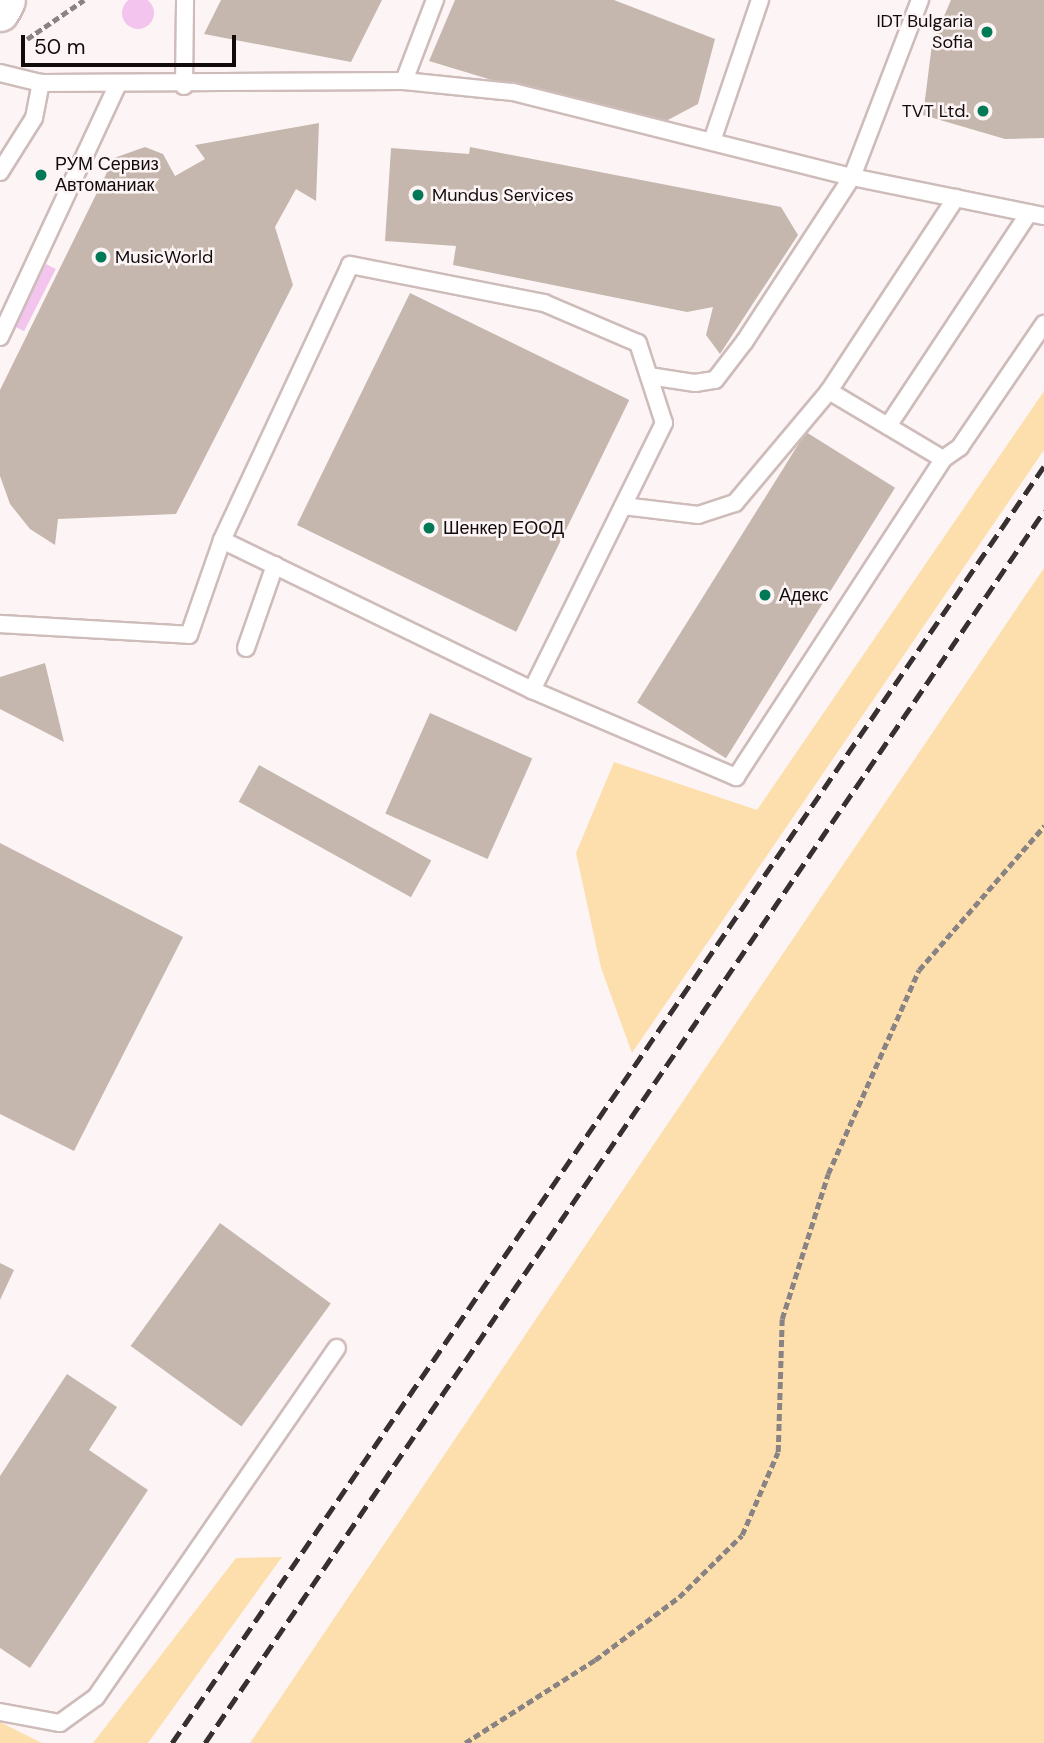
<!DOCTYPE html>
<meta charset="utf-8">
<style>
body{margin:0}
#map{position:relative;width:1044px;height:1743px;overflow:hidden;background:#fdf5f5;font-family:"DM Sans",sans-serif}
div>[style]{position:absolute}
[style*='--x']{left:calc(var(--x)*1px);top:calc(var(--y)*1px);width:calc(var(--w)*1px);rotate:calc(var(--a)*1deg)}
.green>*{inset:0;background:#fddfad}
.water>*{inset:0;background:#f2c4ee;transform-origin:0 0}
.round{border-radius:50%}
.building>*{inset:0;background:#c6b7ae;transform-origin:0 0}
.path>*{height:4.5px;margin-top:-2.25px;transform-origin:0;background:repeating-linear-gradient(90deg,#8a8383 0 7px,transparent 0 10.5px)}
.roads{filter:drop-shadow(2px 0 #cebcba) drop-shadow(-2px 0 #cebcba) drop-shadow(0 2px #cebcba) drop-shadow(0 -2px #cebcba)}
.lane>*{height:16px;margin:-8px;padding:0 8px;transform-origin:8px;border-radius:8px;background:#fff}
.secondary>*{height:38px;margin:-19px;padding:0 19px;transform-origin:19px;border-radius:19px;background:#fff}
.rail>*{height:5px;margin-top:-2.5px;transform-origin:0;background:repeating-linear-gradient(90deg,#373030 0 14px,transparent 0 21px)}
.dots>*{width:19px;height:19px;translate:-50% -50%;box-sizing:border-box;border:4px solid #fdf5f5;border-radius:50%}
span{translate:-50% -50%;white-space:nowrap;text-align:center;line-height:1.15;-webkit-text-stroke:5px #fdf5f5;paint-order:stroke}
.poi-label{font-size:18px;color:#110b0b}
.right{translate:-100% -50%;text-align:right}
.left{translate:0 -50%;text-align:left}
.scale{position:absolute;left:21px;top:35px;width:215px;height:32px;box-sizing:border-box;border:4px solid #110b0b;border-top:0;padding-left:9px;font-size:21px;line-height:24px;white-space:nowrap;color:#110b0b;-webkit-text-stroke:5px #fdf5f5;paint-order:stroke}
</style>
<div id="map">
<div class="green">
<i style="clip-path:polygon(1044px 391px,1044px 450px,632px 1053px,601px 968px,576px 853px,614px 762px,757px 810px)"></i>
<i style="clip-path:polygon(1044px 568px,1044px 1743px,250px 1743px,633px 1175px)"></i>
<i style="clip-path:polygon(282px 1557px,148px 1743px,93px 1743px,236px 1558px)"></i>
<i style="clip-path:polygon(0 1722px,42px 1743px,0 1743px)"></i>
</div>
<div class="water">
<i class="round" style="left:122px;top:-3px;width:32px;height:32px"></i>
<i style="left:46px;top:264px;width:11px;height:70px;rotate:27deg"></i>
</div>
<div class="building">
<i style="clip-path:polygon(221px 0,382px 0,351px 62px,204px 34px)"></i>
<i style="clip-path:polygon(455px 0,614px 0,715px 39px,698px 104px,666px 121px,578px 106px,429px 61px)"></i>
<i style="clip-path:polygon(951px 0,1044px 0,1044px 138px,1005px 139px,923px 115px,932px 44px)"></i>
<i style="clip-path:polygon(319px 123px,316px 201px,296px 189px,275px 227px,293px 285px,176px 514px,58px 519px,55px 545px,30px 529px,10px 504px,0 476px,0 390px,114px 158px,145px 147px,163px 154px,175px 176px,205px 159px,195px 145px)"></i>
<i style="clip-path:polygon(470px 147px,781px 207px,798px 235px,720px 354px,706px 335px,713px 307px,687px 312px,453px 265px,456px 246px,385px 241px,391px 148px,469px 154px)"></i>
<i style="left:410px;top:293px;width:244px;height:258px;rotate:26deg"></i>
<i style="left:806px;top:432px;width:105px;height:319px;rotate:32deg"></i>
<i style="clip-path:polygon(45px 663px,64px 742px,0 709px,0 677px)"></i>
<i style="left:430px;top:713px;width:112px;height:110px;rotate:24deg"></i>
<i style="left:259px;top:765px;width:197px;height:42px;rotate:29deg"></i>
<i style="clip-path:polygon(0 843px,183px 937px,74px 1151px,0 1114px)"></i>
<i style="left:220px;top:1223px;width:137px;height:152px;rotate:36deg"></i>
<i style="clip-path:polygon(0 1263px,14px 1270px,0 1300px)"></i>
<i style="clip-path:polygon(67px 1374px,117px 1407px,89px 1450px,148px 1490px,30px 1668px,0 1648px,0 1476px)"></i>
</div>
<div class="path">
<i style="--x:27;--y:39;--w:69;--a:-34.4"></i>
<i style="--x:465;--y:1743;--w:154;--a:-32.6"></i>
<i style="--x:595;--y:1660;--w:105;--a:-36.9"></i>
<i style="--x:679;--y:1597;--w:88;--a:-44.5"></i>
<i style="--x:742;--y:1535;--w:90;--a:-66.6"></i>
<i style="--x:778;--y:1452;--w:133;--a:-88.3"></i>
<i style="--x:782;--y:1319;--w:152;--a:-72.4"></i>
<i style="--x:828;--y:1174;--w:223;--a:-66"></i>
<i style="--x:919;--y:970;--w:191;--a:-49"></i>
</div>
<div class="roads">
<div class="lane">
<i style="--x:0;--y:73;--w:42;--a:13.7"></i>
<i style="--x:41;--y:83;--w:363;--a:-0.3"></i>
<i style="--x:404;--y:81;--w:110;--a:5.8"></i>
<i style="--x:513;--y:92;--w:349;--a:14.1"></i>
<i style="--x:852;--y:177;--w:196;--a:11.5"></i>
<i style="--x:404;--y:81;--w:87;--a:-69.1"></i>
<i style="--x:184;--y:86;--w:86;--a:-89.3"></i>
<i style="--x:712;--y:141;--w:149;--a:-71.2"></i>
<i style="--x:0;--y:172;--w:64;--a:-57.8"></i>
<i style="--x:34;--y:118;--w:36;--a:-79"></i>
<i style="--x:350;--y:265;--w:198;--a:11.1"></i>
<i style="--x:544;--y:303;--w:102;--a:23.1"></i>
<i style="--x:638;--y:343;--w:84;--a:72"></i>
<i style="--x:664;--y:423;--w:298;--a:116.3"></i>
<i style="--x:532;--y:690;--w:344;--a:-154.2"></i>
<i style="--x:222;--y:540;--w:303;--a:-65"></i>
<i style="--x:0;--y:337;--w:277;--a:-65"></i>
<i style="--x:649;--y:376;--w:47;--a:8.7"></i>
<i style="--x:695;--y:383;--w:20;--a:-9"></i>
<i style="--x:715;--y:380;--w:49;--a:-52.4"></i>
<i style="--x:745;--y:341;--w:196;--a:-56.9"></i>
<i style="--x:852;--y:177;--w:190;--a:-69"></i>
<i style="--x:888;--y:426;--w:255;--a:-56.5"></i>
<i style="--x:943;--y:459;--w:133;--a:-149.2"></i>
<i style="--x:829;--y:391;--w:231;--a:-56.7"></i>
<i style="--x:623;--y:506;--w:76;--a:6.8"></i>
<i style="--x:698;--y:515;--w:39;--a:-18"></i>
<i style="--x:735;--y:503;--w:146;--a:-50"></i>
<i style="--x:0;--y:624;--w:189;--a:3.3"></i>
<i style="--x:189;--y:635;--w:101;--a:-70.8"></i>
<i style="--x:246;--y:648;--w:88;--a:-70.7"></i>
<i style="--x:532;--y:690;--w:222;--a:23.1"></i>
<i style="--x:736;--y:777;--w:379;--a:-56.9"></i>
<i style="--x:943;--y:459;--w:21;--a:-35"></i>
<i style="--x:960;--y:447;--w:149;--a:-55.7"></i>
<i style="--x:0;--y:1712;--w:61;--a:10.4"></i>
<i style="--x:60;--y:1723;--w:44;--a:-35.8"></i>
<i style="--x:96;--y:1697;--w:424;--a:-55.4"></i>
</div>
<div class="secondary">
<i style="--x:0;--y:12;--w:13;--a:-63"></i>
</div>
</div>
<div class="rail">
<i style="--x:172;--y:1743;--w:1546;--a:-55.67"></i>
<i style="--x:205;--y:1743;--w:1491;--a:-55.74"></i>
</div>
<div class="dots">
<i style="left:987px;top:32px;background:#027956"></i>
<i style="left:983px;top:111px;background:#027956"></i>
<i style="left:41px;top:175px;background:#027956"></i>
<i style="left:418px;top:195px;background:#027956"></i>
<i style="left:101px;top:257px;background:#027956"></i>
<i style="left:429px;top:528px;background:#027956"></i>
<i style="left:765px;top:595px;background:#027956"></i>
</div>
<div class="poi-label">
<span class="right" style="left:973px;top:32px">IDT Bulgaria<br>Sofia</span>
<span class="right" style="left:969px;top:111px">TVT Ltd.</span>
<span class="left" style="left:55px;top:175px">РУМ Сервиз<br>Автоманиак</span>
<span class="left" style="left:432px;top:195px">Mundus Services</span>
<span class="left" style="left:115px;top:257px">MusicWorld</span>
<span class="left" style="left:443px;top:528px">Шенкер ЕООД</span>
<span class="left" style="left:779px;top:595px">Адекс</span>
</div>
<div class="scale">50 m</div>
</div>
